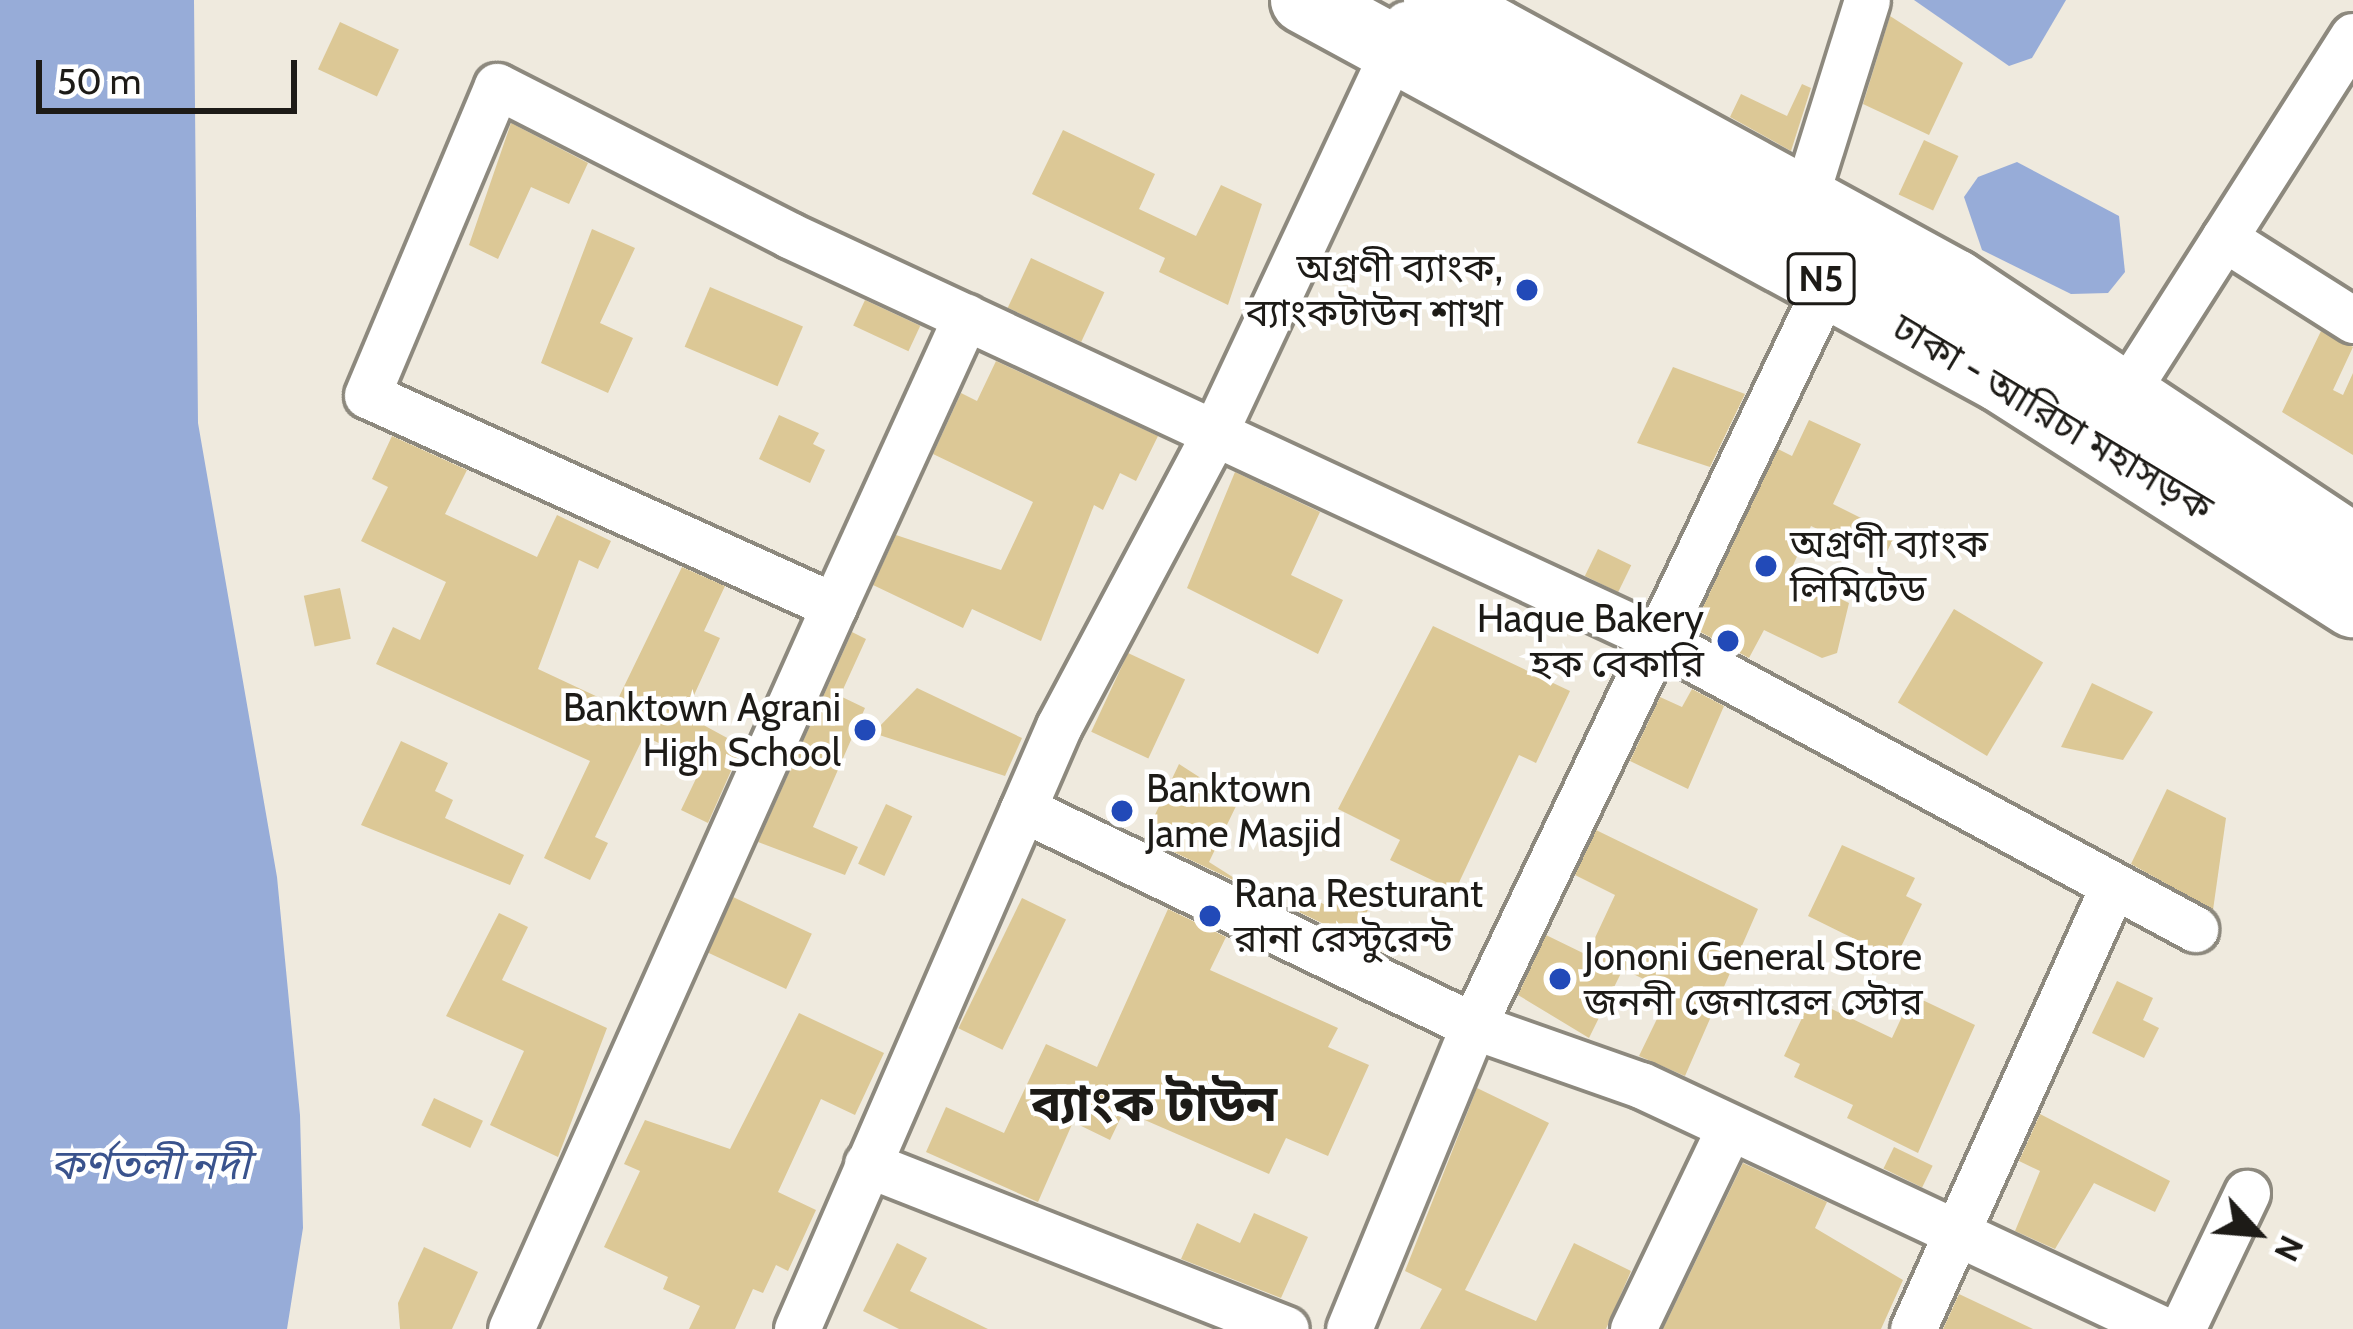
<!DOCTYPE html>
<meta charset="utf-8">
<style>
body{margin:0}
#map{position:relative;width:2353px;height:1329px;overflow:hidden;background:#efeade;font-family:Cabin,"Noto Sans Bengali",sans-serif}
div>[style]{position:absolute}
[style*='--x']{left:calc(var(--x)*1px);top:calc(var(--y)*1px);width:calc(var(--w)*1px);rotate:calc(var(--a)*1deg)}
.water>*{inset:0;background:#97acd8}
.building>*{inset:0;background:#dcc896;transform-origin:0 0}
.roads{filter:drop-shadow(3px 0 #8d897e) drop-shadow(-3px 0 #8d897e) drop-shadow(0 3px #8d897e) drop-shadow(0 -3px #8d897e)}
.minor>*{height:45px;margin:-22.5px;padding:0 22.5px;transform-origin:22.5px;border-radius:22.5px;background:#fff}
.highway>*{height:66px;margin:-33px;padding:0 33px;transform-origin:33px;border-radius:33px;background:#fff}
.dots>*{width:33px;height:33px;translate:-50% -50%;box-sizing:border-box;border:6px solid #fff;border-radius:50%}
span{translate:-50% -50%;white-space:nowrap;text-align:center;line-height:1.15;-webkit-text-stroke:9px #fff;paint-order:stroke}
.shield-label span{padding:3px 9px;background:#fff;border:3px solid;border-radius:9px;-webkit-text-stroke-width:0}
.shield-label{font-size:36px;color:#1d1b17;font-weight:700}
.poi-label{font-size:39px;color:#1d1b17}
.right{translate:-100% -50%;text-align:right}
.left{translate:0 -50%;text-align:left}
.street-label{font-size:39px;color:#1d1b17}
.water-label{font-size:42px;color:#3a538d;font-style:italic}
.district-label{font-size:51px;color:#1d1b17;font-weight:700}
.north{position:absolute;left:2197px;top:1173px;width:120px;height:120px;-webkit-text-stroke:9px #fff;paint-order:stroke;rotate:116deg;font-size:33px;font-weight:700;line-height:48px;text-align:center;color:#1d1b17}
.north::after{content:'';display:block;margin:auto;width:42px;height:54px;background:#1d1b17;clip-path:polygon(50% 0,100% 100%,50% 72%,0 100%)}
.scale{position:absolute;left:36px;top:60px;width:261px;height:54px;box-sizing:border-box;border:6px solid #1d1b17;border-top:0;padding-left:15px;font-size:36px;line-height:42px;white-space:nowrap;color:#1d1b17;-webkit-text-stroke:9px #fff;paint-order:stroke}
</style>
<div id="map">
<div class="water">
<i style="clip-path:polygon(0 0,194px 0,198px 423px,277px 877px,300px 1115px,303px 1228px,287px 1329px,0 1329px)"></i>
<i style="clip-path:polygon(1914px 0,2066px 0,2032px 58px,2009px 66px)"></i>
<i style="clip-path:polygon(2017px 162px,2119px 216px,2125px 272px,2108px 293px,2071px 294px,1982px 250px,1964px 197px,1978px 177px)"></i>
</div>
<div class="building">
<i style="clip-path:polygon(1890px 16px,1963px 63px,1929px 135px,1863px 104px)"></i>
<i style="left:340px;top:22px;width:65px;height:52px;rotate:25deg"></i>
<i style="clip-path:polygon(1802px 84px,1811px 88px,1791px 151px,1730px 117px,1741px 94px,1787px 116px)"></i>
<i style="clip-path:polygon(511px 123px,588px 163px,569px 204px,531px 187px,498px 259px,469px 245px)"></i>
<i style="clip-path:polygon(1063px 130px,1155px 174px,1139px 209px,1196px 236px,1221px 185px,1262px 204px,1228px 305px,1159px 272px,1165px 258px,1032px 194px)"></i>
<i style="left:1924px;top:140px;width:38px;height:60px;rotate:25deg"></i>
<i style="clip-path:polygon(592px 229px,635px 248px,600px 323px,633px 338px,608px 393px,541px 363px)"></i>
<i style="left:1031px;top:258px;width:81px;height:55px;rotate:25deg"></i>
<i style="left:710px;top:287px;width:101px;height:65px;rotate:23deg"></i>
<i style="left:865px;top:300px;width:61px;height:28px;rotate:25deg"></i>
<i style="clip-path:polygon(2321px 331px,2353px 347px,2333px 390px,2343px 395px,2353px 373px,2353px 455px,2282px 412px)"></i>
<i style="clip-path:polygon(996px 361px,1158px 436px,1136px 481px,1120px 473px,1103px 510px,1094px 505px,1041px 641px,972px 609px,963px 628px,873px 585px,896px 535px,1001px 570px,1033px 502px,933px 454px,961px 393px,977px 401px)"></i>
<i style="clip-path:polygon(1673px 367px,1745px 394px,1710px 467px,1637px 443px)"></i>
<i style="clip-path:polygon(779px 415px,819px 433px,813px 444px,825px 450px,810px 483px,759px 459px)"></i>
<i style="clip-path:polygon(1809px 420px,1861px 444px,1833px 504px,1895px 535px,1883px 560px,1811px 526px,1789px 574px,1849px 603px,1837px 653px,1822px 658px,1764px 630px,1749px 658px,1693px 628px,1778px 449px,1792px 456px)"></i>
<i style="clip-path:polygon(392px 436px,467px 470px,445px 514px,537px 557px,557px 515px,611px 541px,598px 569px,579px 560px,538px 669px,615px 705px,682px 567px,725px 586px,704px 631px,720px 638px,685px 715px,742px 746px,708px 823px,681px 810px,703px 764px,644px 736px,595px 837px,608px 843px,590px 880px,544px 858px,590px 761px,376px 664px,393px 627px,420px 640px,446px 582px,361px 541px,388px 487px,372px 479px)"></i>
<i style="clip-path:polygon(1235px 472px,1320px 512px,1291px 575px,1343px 600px,1318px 654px,1187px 588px)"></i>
<i style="left:1598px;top:549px;width:37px;height:30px;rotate:26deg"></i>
<i style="left:340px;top:588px;width:52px;height:37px;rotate:78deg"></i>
<i style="left:1954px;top:609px;width:104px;height:109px;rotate:31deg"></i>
<i style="clip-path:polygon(1433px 626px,1570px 691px,1536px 763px,1519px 755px,1455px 891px,1390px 860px,1400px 840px,1338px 809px)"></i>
<i style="clip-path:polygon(852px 632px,866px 639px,840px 696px,865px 708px,813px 827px,858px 847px,845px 875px,758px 842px)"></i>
<i style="left:1128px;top:653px;width:63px;height:87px;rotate:25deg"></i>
<i style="clip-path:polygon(2092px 683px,2153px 712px,2123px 760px,2061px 747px)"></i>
<i style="clip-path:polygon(917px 688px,1022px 738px,1005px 776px,873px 733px)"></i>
<i style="clip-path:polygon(1692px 689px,1724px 706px,1688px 789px,1630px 761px,1660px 697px,1682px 707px)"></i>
<i style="clip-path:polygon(401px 741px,448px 763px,435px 791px,453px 800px,445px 818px,524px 855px,510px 885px,361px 825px)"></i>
<i style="clip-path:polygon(1179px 764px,1238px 802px,1209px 862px,1250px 888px,1144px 838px)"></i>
<i style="clip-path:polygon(2167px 789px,2226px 818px,2213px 910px,2131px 864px)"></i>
<i style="left:886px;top:804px;width:29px;height:66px;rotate:25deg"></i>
<i style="clip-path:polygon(1596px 830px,1758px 909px,1685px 1076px,1639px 1056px,1670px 992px,1623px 969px,1589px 1038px,1518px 995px,1546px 935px,1587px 955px,1615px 895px,1575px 875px)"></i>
<i style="clip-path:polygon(1842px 845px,1915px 878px,1906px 896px,1922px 904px,1895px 959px,1808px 916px)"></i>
<i style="clip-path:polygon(1337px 891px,1370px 905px,1355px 939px,1299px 912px,1306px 896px,1330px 907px)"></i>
<i style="left:733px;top:897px;width:87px;height:61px;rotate:25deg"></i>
<i style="left:1022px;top:898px;width:49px;height:145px;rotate:26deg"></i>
<i style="clip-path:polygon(1168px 909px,1226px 937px,1210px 970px,1338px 1028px,1328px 1047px,1369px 1065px,1328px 1156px,1286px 1138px,1269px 1174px,1124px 1111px,1110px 1140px,1073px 1122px,1038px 1202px,926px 1152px,946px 1107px,1004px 1133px,1046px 1044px,1097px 1067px)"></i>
<i style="clip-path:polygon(499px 913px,528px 927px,502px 980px,607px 1028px,558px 1157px,490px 1125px,524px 1051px,446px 1016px)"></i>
<i style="clip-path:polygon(2117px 981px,2153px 998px,2143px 1020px,2159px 1028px,2144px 1058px,2092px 1033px)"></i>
<i style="clip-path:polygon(1912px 995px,1975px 1025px,1918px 1153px,1847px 1118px,1853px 1105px,1794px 1077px,1800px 1064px,1784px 1056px,1811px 999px,1892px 1038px)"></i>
<i style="clip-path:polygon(799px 1013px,884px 1053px,855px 1115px,821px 1099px,778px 1192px,816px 1210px,788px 1271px,776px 1265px,763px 1293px,753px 1289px,735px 1329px,689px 1329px,700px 1306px,663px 1289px,668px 1277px,604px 1247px,640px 1171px,624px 1164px,645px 1120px,730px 1149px)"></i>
<i style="clip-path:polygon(1477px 1088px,1549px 1123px,1465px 1290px,1536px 1321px,1574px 1243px,1631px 1271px,1606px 1329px,1420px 1329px,1442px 1289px,1405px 1271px)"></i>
<i style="left:434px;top:1098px;width:54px;height:30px;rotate:25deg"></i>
<i style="clip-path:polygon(2040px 1114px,2170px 1181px,2155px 1212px,2094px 1183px,2055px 1249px,2015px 1231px,2040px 1171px,2019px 1161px)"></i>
<i style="left:1894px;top:1147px;width:43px;height:24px;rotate:26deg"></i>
<i style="clip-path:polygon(1743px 1163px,1827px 1202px,1815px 1228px,1903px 1280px,1881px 1329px,1663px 1329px)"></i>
<i style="clip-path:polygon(1254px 1213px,1308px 1237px,1281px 1298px,1181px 1259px,1197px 1223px,1240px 1243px)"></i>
<i style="clip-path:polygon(897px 1243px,927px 1258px,910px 1291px,988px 1329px,899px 1329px,863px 1311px)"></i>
<i style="clip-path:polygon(424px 1247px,478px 1272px,452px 1329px,400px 1329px,398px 1303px)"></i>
<i style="clip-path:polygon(1959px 1294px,2033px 1329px,1943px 1329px)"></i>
</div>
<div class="roads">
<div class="minor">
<i style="--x:1805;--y:198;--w:207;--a:-72.6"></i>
<i style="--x:2224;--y:238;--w:153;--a:32.4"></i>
<i style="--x:2126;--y:392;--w:422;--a:-57.5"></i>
<i style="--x:834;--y:606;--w:318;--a:-65.5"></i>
<i style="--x:1023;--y:809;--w:500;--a:25.7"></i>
<i style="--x:1473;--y:1026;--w:178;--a:19.4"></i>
<i style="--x:1641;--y:1085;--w:575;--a:25.1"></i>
<i style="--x:867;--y:1164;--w:450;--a:21.5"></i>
<i style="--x:511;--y:1329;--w:792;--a:-65.93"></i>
<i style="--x:834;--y:606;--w:512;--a:-155.69"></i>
<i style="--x:367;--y:395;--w:335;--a:-67.2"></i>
<i style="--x:497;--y:86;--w:328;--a:27"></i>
<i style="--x:789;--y:235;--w:953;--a:24.95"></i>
<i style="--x:1653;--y:637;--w:616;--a:28.31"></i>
<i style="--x:797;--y:1329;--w:657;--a:-66.52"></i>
<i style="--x:1059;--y:726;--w:328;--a:-62"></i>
<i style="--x:1213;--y:436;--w:455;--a:-64.9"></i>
<i style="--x:1349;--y:1329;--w:327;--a:-67.7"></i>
<i style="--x:1473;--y:1026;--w:848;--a:-64.49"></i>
<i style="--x:1633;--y:1329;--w:222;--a:-64.4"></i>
<i style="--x:1913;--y:1329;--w:483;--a:-65.7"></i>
<i style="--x:2182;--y:1329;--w:151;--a:-64.5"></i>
</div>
<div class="highway">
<i style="--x:1304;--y:0;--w:793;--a:28.54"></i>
<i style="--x:2001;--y:379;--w:418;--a:32.6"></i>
<i style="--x:1437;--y:0;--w:590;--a:28.65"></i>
<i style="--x:1955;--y:283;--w:478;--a:33.6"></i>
</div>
</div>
<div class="dots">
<i style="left:1527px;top:290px;background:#224ab8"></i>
<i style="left:1766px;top:566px;background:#224ab8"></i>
<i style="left:1728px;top:641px;background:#224ab8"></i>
<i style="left:865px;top:730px;background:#224ab8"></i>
<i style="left:1122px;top:811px;background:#224ab8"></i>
<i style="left:1210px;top:916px;background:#224ab8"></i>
<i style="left:1560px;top:979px;background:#224ab8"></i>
</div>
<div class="shield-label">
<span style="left:1821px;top:279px">N5</span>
</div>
<div class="poi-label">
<span class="right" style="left:1503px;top:290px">অগ্রণী ব্যাংক,<br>ব্যাংকটাউন শাখা</span>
<span class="left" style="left:1790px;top:566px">অগ্রণী ব্যাংক<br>লিমিটেড</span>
<span class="right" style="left:1704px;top:641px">Haque Bakery<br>হক বেকারি</span>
<span class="right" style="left:841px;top:730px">Banktown Agrani<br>High School</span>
<span class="left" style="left:1146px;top:811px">Banktown<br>Jame Masjid</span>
<span class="left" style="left:1234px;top:916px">Rana Resturant<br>রানা রেস্টুরেন্ট</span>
<span class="left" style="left:1584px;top:979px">Jononi General Store<br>জননী জেনারেল স্টোর</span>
</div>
<div class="street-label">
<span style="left:2053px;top:417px;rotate:31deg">ঢাকা - আরিচা মহাসড়ক</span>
</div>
<div class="water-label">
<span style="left:150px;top:1164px">কর্ণতলী নদী</span>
</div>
<div class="district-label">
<span style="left:1154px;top:1103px">ব্যাংক টাউন</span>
</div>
<div class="north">N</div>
<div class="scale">50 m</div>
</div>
